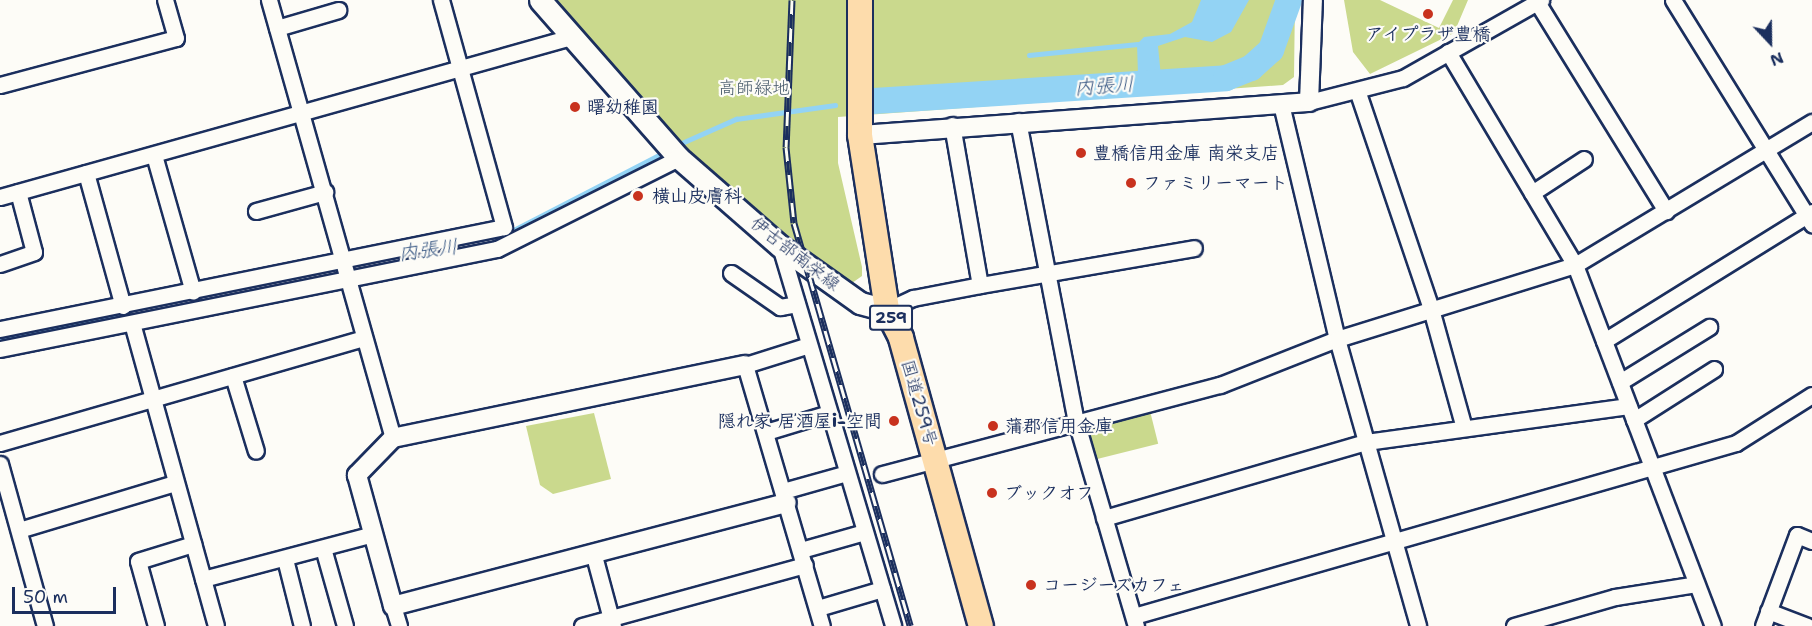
<!DOCTYPE html>
<meta charset="utf-8">
<style>
body{margin:0}
#map{position:relative;width:1812px;height:626px;overflow:hidden;background:#fdfcf7;font-family:"Shantell Sans","Klee One",sans-serif}
div>[style]{position:absolute}
[style*='--x']{left:calc(var(--x)*1px);top:calc(var(--y)*1px);width:calc(var(--w)*1px);rotate:calc(var(--a)*1deg)}
.green>*{inset:0;background:#cad98d;transform-origin:0 0}
.water>*{inset:0;background:#93d3f4}
.stream>*{height:4.5px;margin:-2.25px;padding:0 2.25px;transform-origin:2.25px;border-radius:2.25px;background:#93d3f4}
.river>*{height:26px;margin:-13px;padding:0 13px;transform-origin:13px;border-radius:13px;background:#93d3f4}
.roads{filter:drop-shadow(2px 0 #1b2f5e) drop-shadow(-2px 0 #1b2f5e) drop-shadow(0 2px #1b2f5e) drop-shadow(0 -2px #1b2f5e)}
.minor>*{height:15px;margin:-7.5px;padding:0 7.5px;transform-origin:7.5px;border-radius:7.5px;background:#fdfcf7}
.tertiary>*{height:18px;margin:-9px;padding:0 9px;transform-origin:9px;border-radius:9px;background:#fdfcf7}
.secondary>*{height:21px;margin:-10.5px;padding:0 10.5px;transform-origin:10.5px;border-radius:10.5px;background:#fdfcf7}
.trunk>*{height:24px;margin:-12px;padding:0 12px;transform-origin:12px;border-radius:12px;background:#fddcac}
.rail>*{height:7px;margin-top:-3.5px;transform-origin:0;background:repeating-linear-gradient(90deg,#fdfcf7 0 14px,#1b2f5e 0 28px);box-sizing:border-box;border-block:2px solid #1b2f5e}
.dots>*{width:16px;height:16px;translate:-50% -50%;box-sizing:border-box;border:3px solid #fdfcf7;border-radius:50%}
span{translate:-50% -50%;white-space:nowrap;text-align:center;line-height:1.15;-webkit-text-stroke:4.5px #fdfcf7;paint-order:stroke}
.shield-label span{padding:2px 4px;background:#fdfcf7;border:2px solid;border-radius:4px;-webkit-text-stroke-width:0}
.shield-label{font-size:16px;color:#1b2f5e;font-weight:700}
.poi-label{font-size:18px;color:#1b2f5e;font-weight:700}
.left{translate:0 -50%;text-align:left}
.right{translate:-100% -50%;text-align:right}
.park-label{font-size:18px;color:#475a6a}
.street-label{font-size:18px;color:#1b2f5e}
.water-label{font-size:20px;color:#395884;font-style:italic}
.north{position:absolute;left:1740px;top:12px;width:60px;height:60px;-webkit-text-stroke:4px #fdfcf7;paint-order:stroke;rotate:158deg;font-size:16px;font-weight:700;line-height:24px;text-align:center;color:#1b2f5e}
.north::after{content:'';display:block;margin:auto;width:21px;height:27px;background:#1b2f5e;clip-path:polygon(50% 0,100% 100%,50% 72%,0 100%)}
.scale{position:absolute;left:12px;top:587px;width:104px;height:27px;box-sizing:border-box;border:3px solid #1b2f5e;border-top:0;padding-left:8px;font-size:18px;line-height:21px;white-space:nowrap;color:#1b2f5e;-webkit-text-stroke:4px #fdfcf7;paint-order:stroke}
</style>
<div id="map">
<div class="green">
<i style="clip-path:polygon(556px 0,1295px 0,1294px 77px,1283px 85px,838px 117px,838px 163px,862px 267px,862px 276px,852px 283px,800px 250px,722px 183px,654px 115px)"></i>
<i style="clip-path:polygon(1344px 0,1380px 0,1439px 28px,1453px 0,1468px 0,1454px 33px,1370px 74px,1353px 52px)"></i>
<i style="left:1149px;top:407px;width:38px;height:68px;rotate:76deg"></i>
<i style="clip-path:polygon(594px 413px,611px 479px,553px 494px,540px 485px,526px 426px)"></i>
</div>
<div class="water">
<i style="clip-path:polygon(1201px 0,1249px 0,1231px 32px,1212px 42px,1185px 37px,1158px 46px,1161px 77px,1138px 75px,1137px 44px,1144px 37px,1170px 34px,1192px 22px)"></i>
</div>
<div class="stream">
<i style="--x:1029;--y:55;--w:109;--a:-5.8"></i>
<i style="--x:675;--y:146;--w:67;--a:-23.9"></i>
<i style="--x:736;--y:119;--w:100;--a:-8"></i>
<i style="--x:464;--y:242;--w:45;--a:-11.6"></i>
<i style="--x:508;--y:233;--w:177;--a:-27.3"></i>
<i style="--x:0;--y:338;--w:127;--a:-11.8"></i>
</div>
<div class="river">
<i style="--x:874;--y:101;--w:353;--a:-3.7"></i>
<i style="--x:1226;--y:78;--w:27;--a:-22"></i>
<i style="--x:1251;--y:68;--w:27;--a:-42"></i>
<i style="--x:1271;--y:50;--w:53;--a:-70.2"></i>
</div>
<div class="roads">
<div class="minor">
<i style="--x:269;--y:0;--w:455;--a:74.2"></i>
<i style="--x:1673;--y:0;--w:264;--a:58.2"></i>
<i style="--x:1537;--y:2;--w:246;--a:58.3"></i>
<i style="--x:277;--y:28;--w:64;--a:-16.4"></i>
<i style="--x:1448;--y:52;--w:248;--a:59.2"></i>
<i style="--x:1575;--y:265;--w:386;--a:69.1"></i>
<i style="--x:0;--y:85;--w:182;--a:-15"></i>
<i style="--x:176;--y:38;--w:40;--a:-106"></i>
<i style="--x:1358;--y:93;--w:228;--a:71.3"></i>
<i style="--x:1431;--y:309;--w:123;--a:74.5"></i>
<i style="--x:1309;--y:102;--w:97;--a:-14.3"></i>
<i style="--x:1403;--y:78;--w:159;--a:-29.5"></i>
<i style="--x:1281;--y:104;--w:242;--a:76.6"></i>
<i style="--x:1337;--y:339;--w:298;--a:74.2"></i>
<i style="--x:1018;--y:121;--w:306;--a:79.1"></i>
<i style="--x:1076;--y:421;--w:214;--a:73.7"></i>
<i style="--x:952;--y:125;--w:162;--a:80.1"></i>
<i style="--x:154;--y:155;--w:142;--a:74.1"></i>
<i style="--x:86;--y:173;--w:138;--a:74.5"></i>
<i style="--x:1532;--y:193;--w:62;--a:-33.2"></i>
<i style="--x:0;--y:197;--w:593;--a:-15.65"></i>
<i style="--x:256;--y:211;--w:72;--a:-15.4"></i>
<i style="--x:780;--y:246;--w:396;--a:73.4"></i>
<i style="--x:0;--y:264;--w:36;--a:-19"></i>
<i style="--x:34;--y:252;--w:62;--a:-104.9"></i>
<i style="--x:731;--y:273;--w:60;--a:34.8"></i>
<i style="--x:780;--y:307;--w:17;--a:-10"></i>
<i style="--x:887;--y:310;--w:29;--a:-25"></i>
<i style="--x:913;--y:298;--w:68;--a:-11"></i>
<i style="--x:980;--y:285;--w:217;--a:-9.8"></i>
<i style="--x:132;--y:323;--w:314;--a:74.5"></i>
<i style="--x:0;--y:329;--w:514;--a:-11.44"></i>
<i style="--x:504;--y:227;--w:236;--a:-105.5"></i>
<i style="--x:1604;--y:341;--w:245;--a:-31.8"></i>
<i style="--x:809;--y:345;--w:67;--a:162.6"></i>
<i style="--x:745;--y:365;--w:272;--a:73.6"></i>
<i style="--x:0;--y:349;--w:507;--a:-11.38"></i>
<i style="--x:497;--y:249;--w:203;--a:-26.6"></i>
<i style="--x:233;--y:376;--w:78;--a:73"></i>
<i style="--x:1620;--y:382;--w:105;--a:-31.7"></i>
<i style="--x:1634;--y:420;--w:95;--a:-32.5"></i>
<i style="--x:766;--y:432;--w:66;--a:-16.8"></i>
<i style="--x:0;--y:443;--w:379;--a:-16.1"></i>
<i style="--x:0;--y:464;--w:168;--a:74.5"></i>
<i style="--x:882;--y:474;--w:350;--a:-14.8"></i>
<i style="--x:1220;--y:385;--w:126;--a:-21.5"></i>
<i style="--x:1337;--y:339;--w:249;--a:-17.3"></i>
<i style="--x:1575;--y:265;--w:277;--a:-31.1"></i>
<i style="--x:783;--y:491;--w:66;--a:-15.7"></i>
<i style="--x:1104;--y:518;--w:273;--a:-16.2"></i>
<i style="--x:1366;--y:442;--w:265;--a:-7.8"></i>
<i style="--x:19;--y:530;--w:163;--a:-16.8"></i>
<i style="--x:323;--y:548;--w:81;--a:74.2"></i>
<i style="--x:801;--y:550;--w:66;--a:-15.9"></i>
<i style="--x:593;--y:552;--w:77;--a:74.9"></i>
<i style="--x:285;--y:559;--w:69;--a:75.8"></i>
<i style="--x:203;--y:579;--w:176;--a:-14.8"></i>
<i style="--x:393;--y:606;--w:21;--a:73"></i>
<i style="--x:818;--y:608;--w:67;--a:-16.5"></i>
<i style="--x:1768;--y:611;--w:42;--a:21"></i>
<i style="--x:1134;--y:616;--w:626;--a:-16.03"></i>
<i style="--x:1736;--y:443;--w:90;--a:-32.3"></i>
<i style="--x:156;--y:626;--w:67;--a:-105.5"></i>
<i style="--x:138;--y:561;--w:58;--a:-17.2"></i>
<i style="--x:582;--y:626;--w:231;--a:-15.3"></i>
<i style="--x:1514;--y:626;--w:105;--a:-16"></i>
<i style="--x:1615;--y:597;--w:82;--a:-9.1"></i>
<i style="--x:1763;--y:626;--w:97;--a:-69.5"></i>
<i style="--x:1797;--y:535;--w:16;--a:22"></i>
</div>
<div class="tertiary">
<i style="--x:860;--y:135;--w:450;--a:-4.2"></i>
<i style="--x:1309;--y:102;--w:102;--a:-87.8"></i>
<i style="--x:745;--y:365;--w:359;--a:168.3"></i>
<i style="--x:393;--y:438;--w:52;--a:134.2"></i>
<i style="--x:357;--y:475;--w:136;--a:74.6"></i>
<i style="--x:393;--y:606;--w:407;--a:-14.7"></i>
</div>
<div class="secondary">
<i style="--x:540;--y:0;--w:210;--a:48.7"></i>
<i style="--x:679;--y:158;--w:134;--a:41.1"></i>
<i style="--x:780;--y:246;--w:98;--a:35.5"></i>
<i style="--x:860;--y:303;--w:28;--a:15"></i>
</div>
<div class="trunk">
<i style="--x:860;--y:0;--w:135;--a:90"></i>
<i style="--x:860;--y:135;--w:177;--a:81.2"></i>
<i style="--x:887;--y:310;--w:31;--a:63"></i>
<i style="--x:901;--y:338;--w:299;--a:74.5"></i>
</div>
</div>
<div class="rail">
<i style="--x:792;--y:0;--w:147;--a:92.3"></i>
<i style="--x:786;--y:147;--w:76;--a:84"></i>
<i style="--x:794;--y:223;--w:419;--a:73.9"></i>
</div>
<div class="dots">
<i style="left:1428px;top:14px;background:#c8321e"></i>
<i style="left:575px;top:107px;background:#c8321e"></i>
<i style="left:1081px;top:153px;background:#c8321e"></i>
<i style="left:1131px;top:183px;background:#c8321e"></i>
<i style="left:638px;top:196px;background:#c8321e"></i>
<i style="left:894px;top:421px;background:#c8321e"></i>
<i style="left:993px;top:426px;background:#c8321e"></i>
<i style="left:992px;top:493px;background:#c8321e"></i>
<i style="left:1031px;top:585px;background:#c8321e"></i>
</div>
<div class="shield-label">
<span style="left:891px;top:318px">259</span>
</div>
<div class="poi-label">
<span style="left:1428px;top:34px">アイプラザ豊橋</span>
<span class="left" style="left:587px;top:107px">曙幼稚園</span>
<span class="left" style="left:1093px;top:153px">豊橋信用金庫 南栄支店</span>
<span class="left" style="left:1143px;top:183px">ファミリーマート</span>
<span class="left" style="left:652px;top:196px">横山皮膚科</span>
<span class="right" style="left:882px;top:421px">隠れ家 居酒屋i-空間</span>
<span class="left" style="left:1005px;top:426px">蒲郡信用金庫</span>
<span class="left" style="left:1004px;top:493px">ブックオフ</span>
<span class="left" style="left:1043px;top:585px">コージーズカフェ</span>
</div>
<div class="park-label">
<span style="left:754px;top:88px">高師緑地</span>
</div>
<div class="street-label">
<span style="left:795px;top:254px;rotate:38deg">伊古部南栄線</span>
<span style="left:919px;top:403px;rotate:74deg">国道259号</span>
</div>
<div class="water-label">
<span style="left:1104px;top:86px;rotate:-4deg">内張川</span>
<span style="left:428px;top:250px;rotate:-7deg">内張川</span>
</div>
<div class="north">N</div>
<div class="scale">50 m</div>
</div>
